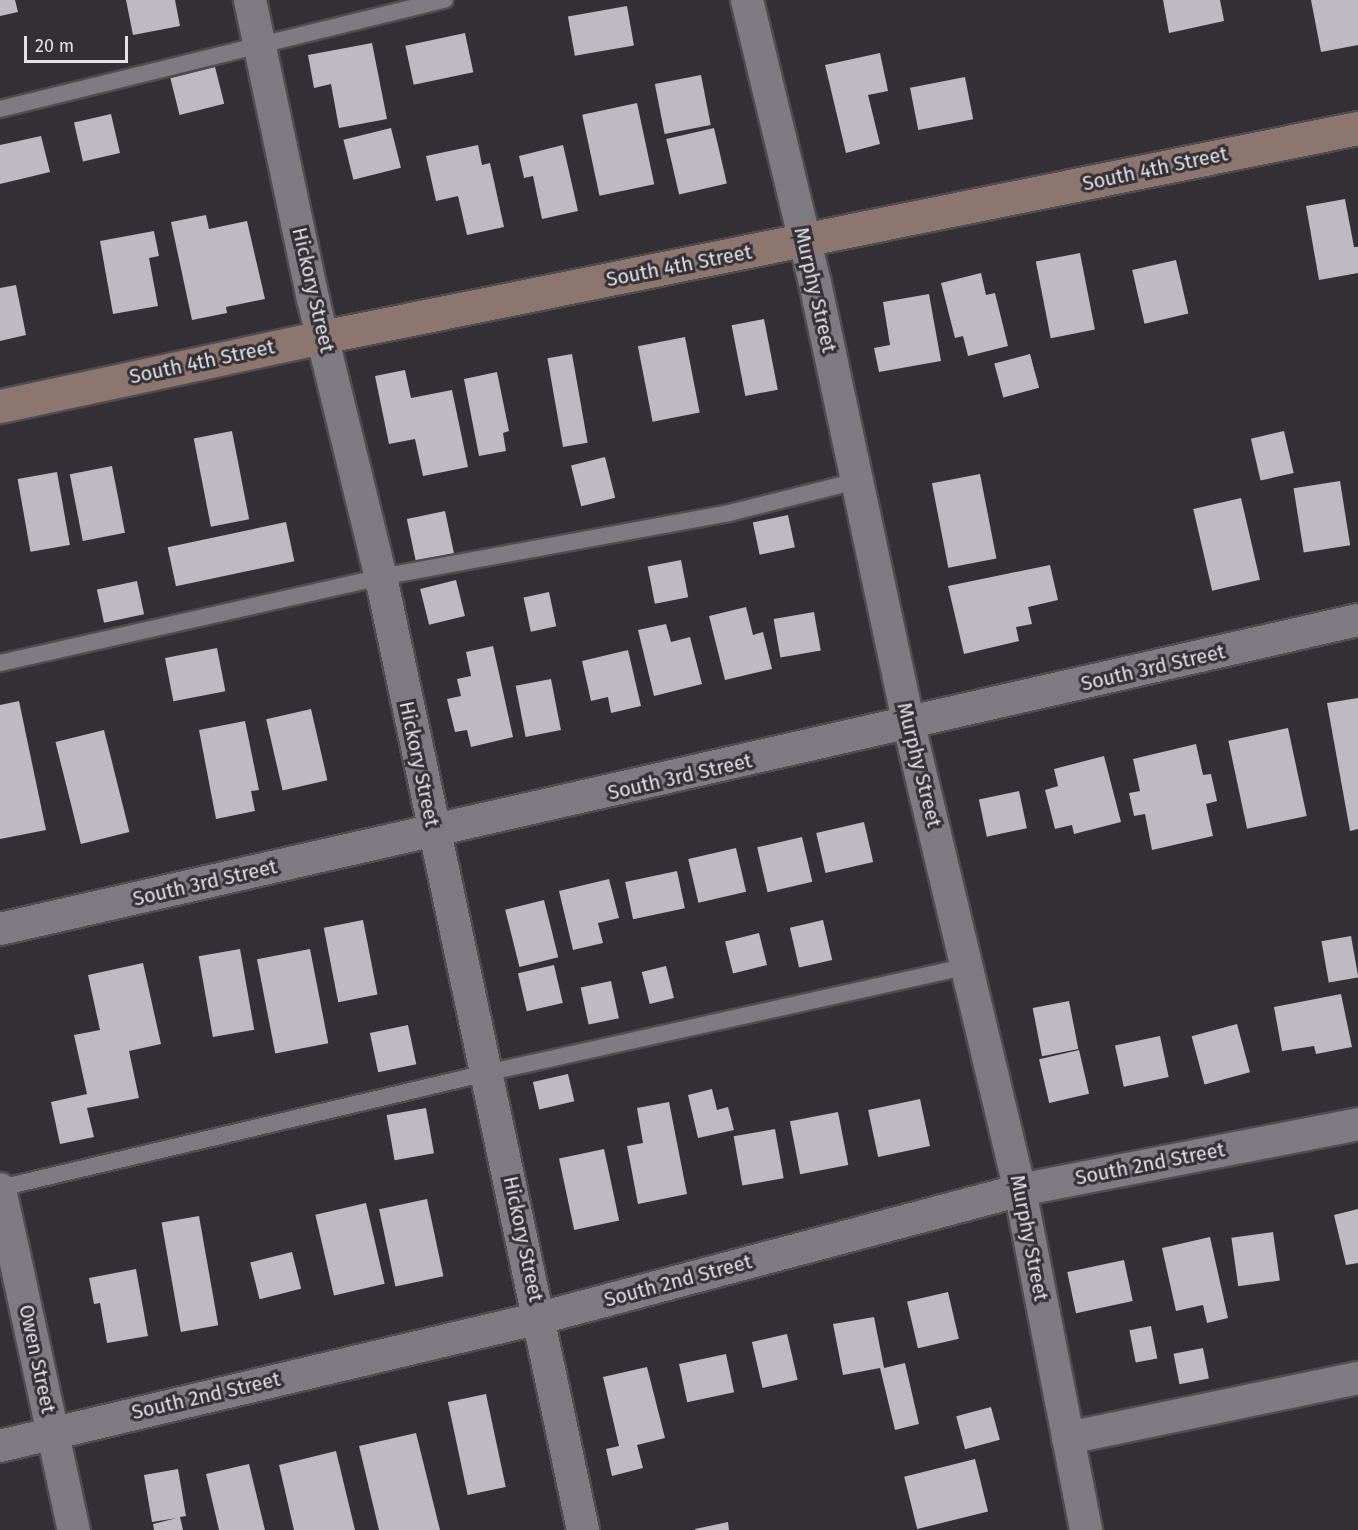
<!DOCTYPE html>
<style>
body{margin:0}
#map{position:relative;width:1358px;height:1530px;overflow:hidden;background:#343036;font-family:"Fira Sans",sans-serif}
div>[style]{position:absolute}
[style*='--x']{left:calc(var(--x)*1px);top:calc(var(--y)*1px);width:calc(var(--w)*1px);rotate:calc(var(--a)*1deg)}
.building>*{inset:0;background:#bfb9c1;transform-origin:0 0}
.roads{filter:drop-shadow(2px 0 #504d51) drop-shadow(-2px 0 #504d51) drop-shadow(0 2px #504d51) drop-shadow(0 -2px #504d51)}
.service>*{height:16px;margin:-8px;padding:0 8px;transform-origin:8px;border-radius:8px;background:#807a82}
.minor>*{height:32px;margin:-16px;padding:0 16px;transform-origin:16px;border-radius:16px;background:#807a82}
.secondary>*{height:33px;margin:-16.5px;padding:0 16.5px;transform-origin:16.5px;border-radius:16.5px;background:#8e7670}
span{translate:-50% -50%;white-space:nowrap;text-align:center;line-height:1.15;-webkit-text-stroke:6px #343036;paint-order:stroke}
.street-label{font-size:20px;color:#e5e2e6}
.scale{position:absolute;left:24px;top:36px;width:104px;height:27px;box-sizing:border-box;border:3px solid #e5e2e6;border-top:0;padding-left:8px;font-size:18px;line-height:21px;white-space:nowrap;color:#e5e2e6;-webkit-text-stroke:4px #343036;paint-order:stroke}
</style>
<div id="map">
<div class="building">
<i style="clip-path:polygon(0 0,15px 0,18px 12px,0 16px)"></i>
<i style="clip-path:polygon(126px 0,175px 0,180px 26px,133px 35px)"></i>
<i style="clip-path:polygon(1163px 0,1220px 0,1224px 21px,1169px 33px)"></i>
<i style="clip-path:polygon(1311px 0,1358px 0,1358px 45px,1321px 52px)"></i>
<i style="left:627px;top:6px;width:40px;height:60px;rotate:80deg"></i>
<i style="left:465px;top:33px;width:40px;height:61px;rotate:78deg"></i>
<i style="clip-path:polygon(372px 43px,387px 119px,339px 128px,331px 84px,314px 88px,308px 55px)"></i>
<i style="clip-path:polygon(880px 53px,888px 91px,868px 95px,880px 144px,846px 153px,825px 65px)"></i>
<i style="left:215px;top:67px;width:38px;height:46px;rotate:76deg"></i>
<i style="left:701px;top:75px;width:51px;height:47px;rotate:79deg"></i>
<i style="left:965px;top:77px;width:43px;height:56px;rotate:79deg"></i>
<i style="left:637px;top:103px;width:83px;height:56px;rotate:78deg"></i>
<i style="left:111px;top:114px;width:40px;height:38px;rotate:77deg"></i>
<i style="left:391px;top:128px;width:41px;height:49px;rotate:76deg"></i>
<i style="left:714px;top:128px;width:57px;height:49px;rotate:77deg"></i>
<i style="clip-path:polygon(41px 136px,50px 172px,0 184px,0 145px)"></i>
<i style="clip-path:polygon(478px 145px,482px 165px,490px 163px,504px 227px,467px 235px,458px 196px,436px 201px,426px 156px)"></i>
<i style="clip-path:polygon(563px 145px,578px 211px,542px 219px,533px 176px,524px 178px,519px 156px)"></i>
<i style="clip-path:polygon(1345px 199px,1354px 247px,1358px 247px,1358px 273px,1319px 280px,1306px 206px)"></i>
<i style="clip-path:polygon(206px 215px,209px 229px,247px 221px,265px 299px,226px 307px,227px 313px,192px 320px,171px 222px)"></i>
<i style="clip-path:polygon(154px 231px,159px 256px,149px 258px,158px 306px,113px 314px,100px 241px)"></i>
<i style="left:1080px;top:253px;width:78px;height:45px;rotate:79deg"></i>
<i style="left:1176px;top:260px;width:55px;height:45px;rotate:77deg"></i>
<i style="clip-path:polygon(981px 273px,986px 295px,995px 293px,1008px 346px,968px 356px,963px 336px,955px 338px,941px 283px)"></i>
<i style="clip-path:polygon(16px 285px,26px 335px,0 341px,0 288px)"></i>
<i style="clip-path:polygon(929px 294px,941px 361px,879px 372px,874px 348px,890px 345px,883px 302px)"></i>
<i style="left:764px;top:319px;width:72px;height:33px;rotate:79deg"></i>
<i style="left:685px;top:337px;width:77px;height:48px;rotate:79deg"></i>
<i style="left:572px;top:354px;width:90px;height:25px;rotate:80deg"></i>
<i style="left:1030px;top:354px;width:35px;height:37px;rotate:75deg"></i>
<i style="clip-path:polygon(405px 370px,411px 398px,452px 390px,468px 467px,423px 476px,415px 439px,389px 444px,375px 376px)"></i>
<i style="clip-path:polygon(497px 372px,509px 431px,503px 433px,506px 451px,479px 456px,464px 379px)"></i>
<i style="left:232px;top:431px;width:90px;height:39px;rotate:79deg"></i>
<i style="left:1284px;top:431px;width:43px;height:34px;rotate:77deg"></i>
<i style="left:605px;top:457px;width:42px;height:35px;rotate:76deg"></i>
<i style="left:112px;top:466px;width:68px;height:43px;rotate:79deg"></i>
<i style="left:57px;top:472px;width:74px;height:40px;rotate:80deg"></i>
<i style="left:980px;top:474px;width:86px;height:49px;rotate:79deg"></i>
<i style="left:1340px;top:481px;width:65px;height:47px;rotate:81deg"></i>
<i style="left:1241px;top:498px;width:84px;height:49px;rotate:77deg"></i>
<i style="left:445px;top:511px;width:50px;height:39px;rotate:78deg"></i>
<i style="left:788px;top:515px;width:33px;height:36px;rotate:78deg"></i>
<i style="left:286px;top:522px;width:40px;height:121px;rotate:78deg"></i>
<i style="left:681px;top:560px;width:38px;height:34px;rotate:79deg"></i>
<i style="clip-path:polygon(1050px 565px,1058px 600px,1028px 607px,1032px 624px,1016px 627px,1019px 641px,964px 654px,948px 586px)"></i>
<i style="left:456px;top:580px;width:37px;height:37px;rotate:76deg"></i>
<i style="left:137px;top:581px;width:34px;height:41px;rotate:78deg"></i>
<i style="left:549px;top:592px;width:35px;height:26px;rotate:78deg"></i>
<i style="clip-path:polygon(746px 607px,753px 635px,763px 632px,772px 669px,725px 680px,709px 616px)"></i>
<i style="left:814px;top:612px;width:39px;height:41px;rotate:80deg"></i>
<i style="clip-path:polygon(666px 624px,671px 642px,690px 637px,702px 684px,654px 696px,638px 630px)"></i>
<i style="clip-path:polygon(493px 646px,513px 737px,471px 747px,467px 730px,455px 732px,447px 699px,461px 696px,457px 679px,471px 676px,466px 652px)"></i>
<i style="left:217px;top:648px;width:44px;height:53px;rotate:79deg"></i>
<i style="clip-path:polygon(628px 650px,641px 706px,611px 713px,608px 697px,591px 701px,582px 661px)"></i>
<i style="left:551px;top:679px;width:52px;height:36px;rotate:79deg"></i>
<i style="clip-path:polygon(1358px 698px,1358px 829px,1350px 831px,1327px 703px)"></i>
<i style="clip-path:polygon(19px 701px,46px 830px,0 839px,0 705px)"></i>
<i style="left:311px;top:709px;width:73px;height:46px;rotate:77deg"></i>
<i style="clip-path:polygon(245px 721px,259px 790px,251px 791px,255px 811px,216px 819px,199px 730px)"></i>
<i style="left:1288px;top:728px;width:90px;height:61px;rotate:78deg"></i>
<i style="left:104px;top:730px;width:105px;height:50px;rotate:76deg"></i>
<i style="clip-path:polygon(1196px 744px,1203px 775px,1211px 774px,1217px 801px,1206px 804px,1213px 836px,1152px 850px,1145px 814px,1134px 816px,1129px 793px,1140px 791px,1133px 759px)"></i>
<i style="clip-path:polygon(1104px 756px,1121px 822px,1074px 834px,1072px 825px,1055px 829px,1045px 790px,1058px 786px,1054px 769px)"></i>
<i style="left:1019px;top:791px;width:38px;height:41px;rotate:78deg"></i>
<i style="left:864px;top:822px;width:41px;height:49px;rotate:77deg"></i>
<i style="left:802px;top:837px;width:46px;height:46px;rotate:77deg"></i>
<i style="left:736px;top:848px;width:45px;height:49px;rotate:77deg"></i>
<i style="left:677px;top:871px;width:38px;height:53px;rotate:78deg"></i>
<i style="clip-path:polygon(609px 879px,619px 918px,598px 923px,603px 943px,573px 950px,559px 891px)"></i>
<i style="left:544px;top:900px;width:59px;height:40px;rotate:76deg"></i>
<i style="left:363px;top:920px;width:76px;height:40px;rotate:79deg"></i>
<i style="left:823px;top:920px;width:41px;height:34px;rotate:77deg"></i>
<i style="left:759px;top:933px;width:33px;height:35px;rotate:76deg"></i>
<i style="left:1351px;top:936px;width:42px;height:30px;rotate:80deg"></i>
<i style="left:240px;top:949px;width:82px;height:42px;rotate:80deg"></i>
<i style="left:310px;top:949px;width:96px;height:54px;rotate:79deg"></i>
<i style="clip-path:polygon(143px 963px,161px 1044px,129px 1051px,139px 1098px,87px 1108px,94px 1137px,60px 1144px,51px 1102px,87px 1094px,74px 1035px,100px 1030px,88px 975px)"></i>
<i style="left:554px;top:965px;width:39px;height:37px;rotate:77deg"></i>
<i style="left:666px;top:966px;width:33px;height:25px;rotate:76deg"></i>
<i style="left:611px;top:981px;width:38px;height:31px;rotate:78deg"></i>
<i style="clip-path:polygon(1341px 994px,1352px 1047px,1316px 1054px,1314px 1046px,1282px 1051px,1274px 1007px)"></i>
<i style="left:1069px;top:1001px;width:49px;height:37px;rotate:79deg"></i>
<i style="left:1237px;top:1024px;width:50px;height:47px;rotate:75deg"></i>
<i style="left:408px;top:1025px;width:40px;height:39px;rotate:78deg"></i>
<i style="left:1160px;top:1036px;width:42px;height:46px;rotate:78deg"></i>
<i style="left:1079px;top:1050px;width:45px;height:41px;rotate:77deg"></i>
<i style="left:568px;top:1074px;width:28px;height:36px;rotate:77deg"></i>
<i style="clip-path:polygon(712px 1089px,717px 1110px,728px 1107px,734px 1130px,698px 1138px,688px 1095px)"></i>
<i style="left:920px;top:1099px;width:48px;height:53px;rotate:78deg"></i>
<i style="clip-path:polygon(669px 1102px,687px 1194px,638px 1204px,627px 1146px,643px 1143px,637px 1108px)"></i>
<i style="left:426px;top:1108px;width:46px;height:40px;rotate:80deg"></i>
<i style="left:838px;top:1112px;width:54px;height:49px;rotate:79deg"></i>
<i style="left:775px;top:1129px;width:50px;height:42px;rotate:80deg"></i>
<i style="left:604px;top:1149px;width:73px;height:46px;rotate:78deg"></i>
<i style="left:427px;top:1199px;width:79px;height:49px;rotate:78deg"></i>
<i style="left:366px;top:1203px;width:83px;height:52px;rotate:77deg"></i>
<i style="clip-path:polygon(1358px 1209px,1358px 1263px,1346px 1265px,1334px 1215px)"></i>
<i style="left:199px;top:1216px;width:111px;height:38px;rotate:80deg"></i>
<i style="left:1273px;top:1232px;width:49px;height:42px;rotate:82deg"></i>
<i style="clip-path:polygon(1210px 1237px,1228px 1318px,1207px 1323px,1203px 1305px,1176px 1311px,1162px 1248px)"></i>
<i style="left:292px;top:1252px;width:38px;height:43px;rotate:76deg"></i>
<i style="left:1124px;top:1260px;width:42px;height:58px;rotate:78deg"></i>
<i style="clip-path:polygon(136px 1269px,148px 1336px,107px 1343px,100px 1303px,94px 1304px,89px 1278px)"></i>
<i style="left:948px;top:1292px;width:48px;height:42px;rotate:77deg"></i>
<i style="clip-path:polygon(874px 1317px,884px 1368px,905px 1363px,919px 1424px,895px 1430px,880px 1368px,843px 1375px,833px 1324px)"></i>
<i style="left:1151px;top:1326px;width:33px;height:22px;rotate:79deg"></i>
<i style="left:787px;top:1334px;width:47px;height:36px;rotate:77deg"></i>
<i style="left:1203px;top:1348px;width:31px;height:30px;rotate:79deg"></i>
<i style="left:726px;top:1354px;width:39px;height:48px;rotate:78deg"></i>
<i style="clip-path:polygon(647px 1367px,665px 1438px,637px 1445px,643px 1468px,612px 1476px,606px 1449px,619px 1446px,603px 1377px)"></i>
<i style="left:486px;top:1394px;width:95px;height:39px;rotate:78deg"></i>
<i style="left:991px;top:1407px;width:34px;height:36px;rotate:75deg"></i>
<i style="clip-path:polygon(416px 1433px,440px 1530px,379px 1530px,359px 1446px)"></i>
<i style="clip-path:polygon(336px 1451px,355px 1530px,294px 1530px,279px 1465px)"></i>
<i style="left:975px;top:1459px;width:54px;height:73px;rotate:76deg"></i>
<i style="clip-path:polygon(249px 1464px,265px 1530px,219px 1530px,206px 1474px)"></i>
<i style="clip-path:polygon(178px 1469px,186px 1516px,180px 1517px,183px 1530px,154px 1530px,153px 1524px,177px 1518px,152px 1522px,144px 1475px)"></i>
<i style="clip-path:polygon(728px 1522px,729px 1530px,695px 1530px,695px 1529px)"></i>
</div>
<div class="roads">
<div class="service">
<i style="--x:0;--y:109;--w:458;--a:-13.8"></i>
<i style="--x:0;--y:663;--w:391;--a:-12.7"></i>
<i style="--x:381;--y:577;--w:354;--a:-10.4"></i>
<i style="--x:729;--y:513;--w:131;--a:-14.1"></i>
<i style="--x:0;--y:1188;--w:499;--a:-13.3"></i>
<i style="--x:486;--y:1073;--w:495;--a:-12.5"></i>
</div>
<div class="minor">
<i style="--x:250;--y:0;--w:306;--a:78.1"></i>
<i style="--x:313;--y:299;--w:286;--a:76.3"></i>
<i style="--x:381;--y:577;--w:974;--a:78.03"></i>
<i style="--x:747;--y:0;--w:291;--a:76.5"></i>
<i style="--x:815;--y:283;--w:452;--a:78"></i>
<i style="--x:909;--y:725;--w:478;--a:76.6"></i>
<i style="--x:1020;--y:1190;--w:346;--a:79"></i>
<i style="--x:0;--y:929;--w:1393;--a:-12.82"></i>
<i style="--x:0;--y:1189;--w:349;--a:77.8"></i>
<i style="--x:1068;--y:1438;--w:296;--a:-11.7"></i>
<i style="--x:0;--y:1446;--w:555;--a:-13.34"></i>
<i style="--x:540;--y:1318;--w:497;--a:-14.9"></i>
<i style="--x:1020;--y:1190;--w:344;--a:-11"></i>
</div>
<div class="secondary">
<i style="--x:0;--y:406;--w:329;--a:-12.1"></i>
<i style="--x:322;--y:337;--w:1057;--a:-11.41"></i>
</div>
</div>
<div class="street-label">
<span style="left:1155px;top:169px;rotate:-12deg">South 4th Street</span>
<span style="left:679px;top:266px;rotate:-11deg">South 4th Street</span>
<span style="left:313px;top:290px;rotate:77deg">Hickory Street</span>
<span style="left:815px;top:290px;rotate:77deg">Murphy Street</span>
<span style="left:202px;top:362px;rotate:-12deg">South 4th Street</span>
<span style="left:1153px;top:668px;rotate:-13deg">South 3rd Street</span>
<span style="left:419px;top:764px;rotate:78deg">Hickory Street</span>
<span style="left:919px;top:765px;rotate:76deg">Murphy Street</span>
<span style="left:680px;top:777px;rotate:-13deg">South 3rd Street</span>
<span style="left:205px;top:883px;rotate:-13deg">South 3rd Street</span>
<span style="left:1150px;top:1164px;rotate:-11deg">South 2nd Street</span>
<span style="left:1029px;top:1238px;rotate:79deg">Murphy Street</span>
<span style="left:523px;top:1239px;rotate:78deg">Hickory Street</span>
<span style="left:678px;top:1281px;rotate:-15deg">South 2nd Street</span>
<span style="left:37px;top:1359px;rotate:78deg">Owen Street</span>
<span style="left:206px;top:1396px;rotate:-13deg">South 2nd Street</span>
</div>
<div class="scale">20 m</div>
</div>
